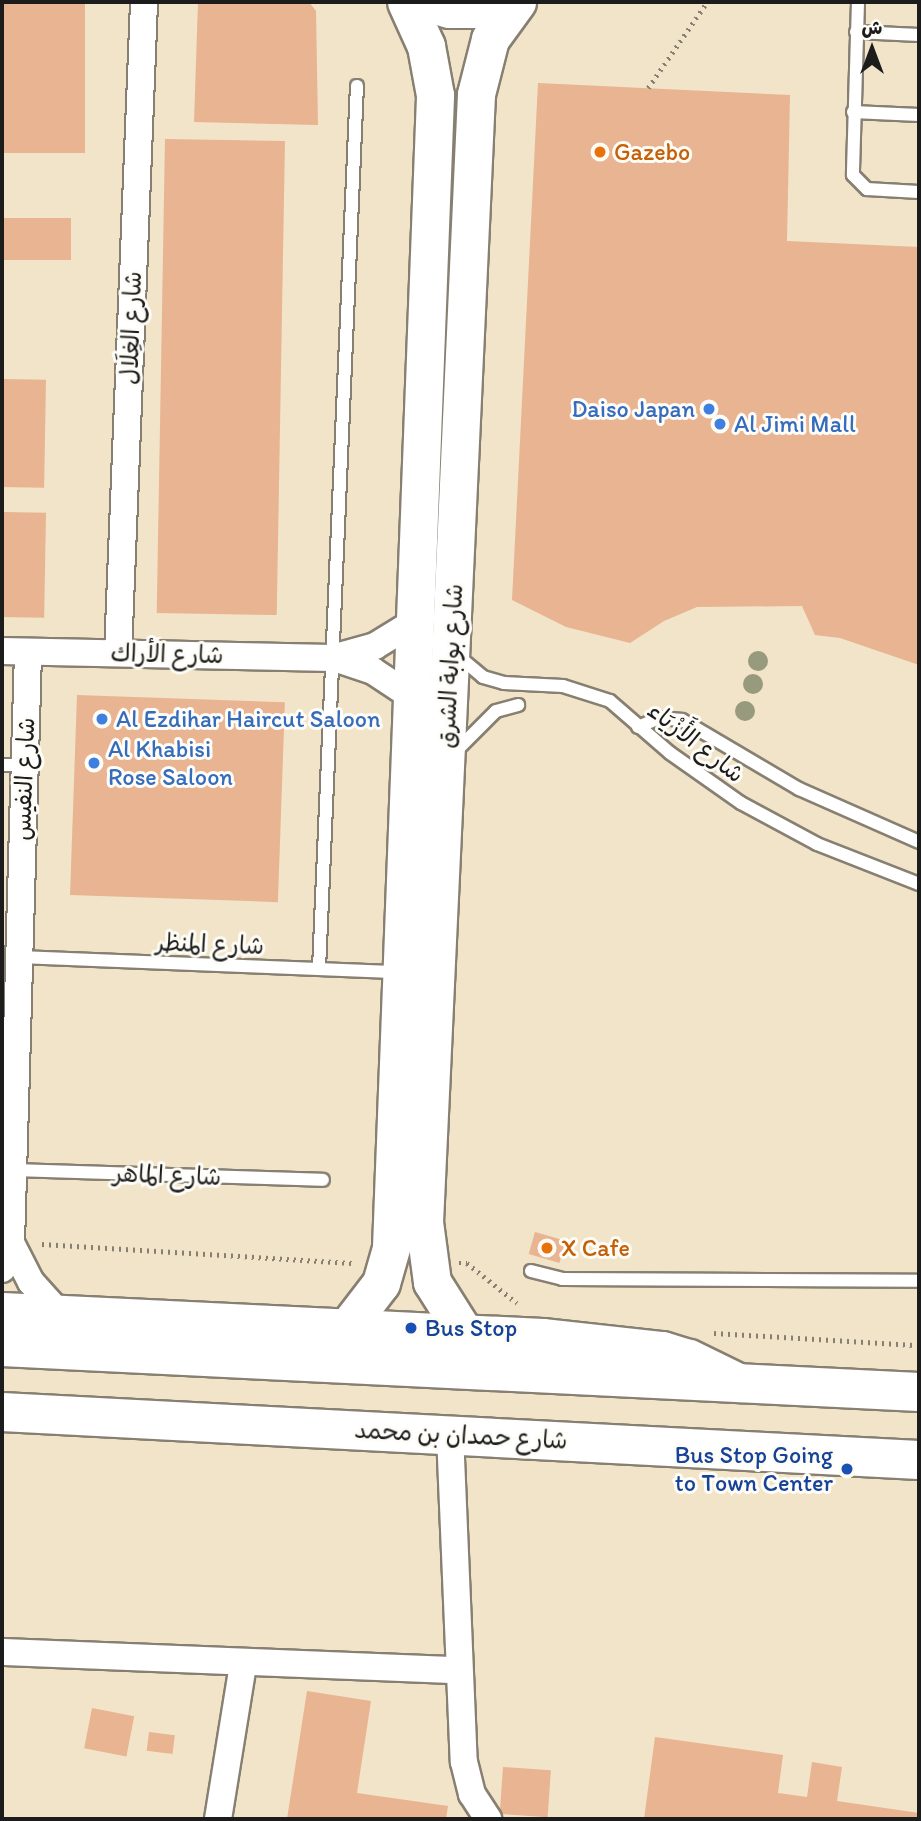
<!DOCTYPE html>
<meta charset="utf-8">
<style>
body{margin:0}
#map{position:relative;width:921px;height:1821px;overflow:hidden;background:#f2e4c8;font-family:Itim,"Playpen Sans Arabic",sans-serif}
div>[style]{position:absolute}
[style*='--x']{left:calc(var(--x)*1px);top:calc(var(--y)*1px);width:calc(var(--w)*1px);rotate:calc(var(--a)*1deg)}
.building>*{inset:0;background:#e8b491;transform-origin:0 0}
.path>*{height:4.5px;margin-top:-2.25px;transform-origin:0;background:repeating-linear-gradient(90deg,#878072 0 2px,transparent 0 7px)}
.roads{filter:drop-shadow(2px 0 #878072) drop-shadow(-2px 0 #878072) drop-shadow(0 2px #878072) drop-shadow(0 -2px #878072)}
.lane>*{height:12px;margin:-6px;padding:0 6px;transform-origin:6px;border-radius:6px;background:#fff}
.street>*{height:26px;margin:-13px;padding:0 13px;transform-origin:13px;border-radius:13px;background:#fff}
.secondary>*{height:37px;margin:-18.5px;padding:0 18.5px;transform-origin:18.5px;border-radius:18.5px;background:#fff}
.primary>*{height:38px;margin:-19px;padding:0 19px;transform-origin:19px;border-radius:19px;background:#fff}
.trees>*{width:20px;height:20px;margin:-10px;border-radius:50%;background:#979a7d}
.dots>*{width:19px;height:19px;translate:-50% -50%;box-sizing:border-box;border:4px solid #fdfcf7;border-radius:50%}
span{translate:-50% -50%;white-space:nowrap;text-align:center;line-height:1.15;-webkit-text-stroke:6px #fdfcf7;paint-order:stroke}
.food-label{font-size:24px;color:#c56008}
.left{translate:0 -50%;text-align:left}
.street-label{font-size:24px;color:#1c1c1c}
.shop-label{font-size:24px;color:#366cbe}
.right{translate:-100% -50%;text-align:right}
.transit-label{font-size:24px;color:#164399}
.frame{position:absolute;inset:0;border:4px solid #1c1c1c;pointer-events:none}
.north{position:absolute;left:837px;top:14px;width:70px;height:70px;-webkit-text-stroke:5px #fdfcf7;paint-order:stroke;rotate:0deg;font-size:19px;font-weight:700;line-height:28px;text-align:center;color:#1c1c1c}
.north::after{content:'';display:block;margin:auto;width:24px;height:32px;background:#1c1c1c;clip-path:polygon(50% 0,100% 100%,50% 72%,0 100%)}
</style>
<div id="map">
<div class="building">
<i style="left:2px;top:2px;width:83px;height:151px"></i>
<i style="clip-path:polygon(198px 2px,309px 2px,316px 11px,318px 125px,194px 122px)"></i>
<i style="clip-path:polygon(538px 83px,790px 95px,787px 241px,919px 247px,919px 665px,840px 638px,815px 635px,802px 606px,697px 607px,664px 621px,630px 643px,566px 627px,512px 600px)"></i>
<i style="left:165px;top:139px;width:120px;height:474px;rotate:1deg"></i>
<i style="left:2px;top:218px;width:69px;height:42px"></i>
<i style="left:2px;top:379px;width:44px;height:108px;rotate:1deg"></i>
<i style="left:2px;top:512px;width:44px;height:105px;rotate:1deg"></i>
<i style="left:77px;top:695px;width:208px;height:200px;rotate:2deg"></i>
<i style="left:535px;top:1232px;width:32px;height:23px;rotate:16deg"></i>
<i style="clip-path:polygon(307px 1691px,371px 1701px,357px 1793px,448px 1806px,446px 1819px,287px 1819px)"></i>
<i style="left:92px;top:1708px;width:43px;height:41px;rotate:11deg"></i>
<i style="left:149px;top:1732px;width:26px;height:19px;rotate:7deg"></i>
<i style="clip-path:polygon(655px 1737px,783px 1755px,778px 1793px,807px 1797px,812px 1762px,842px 1767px,837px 1801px,919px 1813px,919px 1819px,644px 1819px)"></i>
<i style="left:503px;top:1767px;width:48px;height:47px;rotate:4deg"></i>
</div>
<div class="path">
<i style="--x:648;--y:88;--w:104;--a:-55.5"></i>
<i style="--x:42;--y:1244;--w:314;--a:3.5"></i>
<i style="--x:459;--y:1263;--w:8;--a:0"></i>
<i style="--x:467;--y:1263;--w:64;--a:38.7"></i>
<i style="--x:714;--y:1333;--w:205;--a:3.4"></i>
</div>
<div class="roads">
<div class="lane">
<i style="--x:858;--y:2;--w:173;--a:91.7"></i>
<i style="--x:853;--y:175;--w:20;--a:45"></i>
<i style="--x:867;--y:189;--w:52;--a:3.3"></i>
<i style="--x:856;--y:32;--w:63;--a:2.7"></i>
<i style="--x:853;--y:112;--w:66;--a:2.6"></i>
<i style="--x:457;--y:655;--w:34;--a:40"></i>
<i style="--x:483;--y:677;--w:22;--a:16"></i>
<i style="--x:504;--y:683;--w:59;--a:2.9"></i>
<i style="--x:563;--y:686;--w:49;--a:17.7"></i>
<i style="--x:610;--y:701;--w:79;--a:40.9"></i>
<i style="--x:670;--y:753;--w:87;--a:35.2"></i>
<i style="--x:741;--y:803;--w:86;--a:28.3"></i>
<i style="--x:817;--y:844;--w:110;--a:21.4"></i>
<i style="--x:638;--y:727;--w:23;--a:-23"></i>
<i style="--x:659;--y:718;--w:23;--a:5"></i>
<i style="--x:682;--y:720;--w:136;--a:30.5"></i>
<i style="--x:799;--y:789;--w:131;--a:23.8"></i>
<i style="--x:454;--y:753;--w:59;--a:-45"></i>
<i style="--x:496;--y:711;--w:23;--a:-15"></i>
<i style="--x:2;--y:765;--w:23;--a:0"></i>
<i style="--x:19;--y:957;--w:380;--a:2.3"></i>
<i style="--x:319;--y:969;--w:884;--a:-87.54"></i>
<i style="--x:12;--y:1170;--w:311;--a:1.8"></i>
<i style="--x:531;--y:1271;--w:32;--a:14"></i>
<i style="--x:562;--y:1279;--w:357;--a:0.3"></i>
</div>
<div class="street">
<i style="--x:2;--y:651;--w:330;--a:1.2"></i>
<i style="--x:332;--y:658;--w:45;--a:-15.6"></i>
<i style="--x:375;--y:646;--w:42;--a:-31.4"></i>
<i style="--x:118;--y:653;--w:652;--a:-87.71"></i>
<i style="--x:334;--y:658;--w:41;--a:18.4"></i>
<i style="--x:373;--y:671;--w:42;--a:33.3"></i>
<i style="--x:11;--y:1243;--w:44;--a:62.9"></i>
<i style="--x:31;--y:1282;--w:42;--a:47.9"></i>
<i style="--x:2;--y:1269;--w:28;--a:-71"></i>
<i style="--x:11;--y:1243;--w:591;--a:-88.35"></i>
<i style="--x:450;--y:1434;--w:328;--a:87.6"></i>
<i style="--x:464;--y:1762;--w:33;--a:76"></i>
<i style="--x:472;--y:1794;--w:30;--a:57"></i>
<i style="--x:2;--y:1652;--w:455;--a:2.3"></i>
<i style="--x:218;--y:1819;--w:157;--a:-80.8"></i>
</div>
<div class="secondary">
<i style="--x:426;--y:2;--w:24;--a:17"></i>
<i style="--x:449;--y:9;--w:28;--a:0"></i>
<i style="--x:477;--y:9;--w:26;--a:-16"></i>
<i style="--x:2;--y:1311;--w:541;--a:2.76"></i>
<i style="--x:542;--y:1337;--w:121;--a:6.2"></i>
<i style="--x:662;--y:1350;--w:28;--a:17"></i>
<i style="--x:689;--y:1358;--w:57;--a:26.1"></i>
<i style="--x:348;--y:1326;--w:54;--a:-52.5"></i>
<i style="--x:381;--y:1283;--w:37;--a:-74"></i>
<i style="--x:391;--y:1247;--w:1153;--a:-87.81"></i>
<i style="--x:435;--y:95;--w:50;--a:-100.4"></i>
<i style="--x:426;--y:46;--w:48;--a:-114.4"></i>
<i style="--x:463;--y:1331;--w:58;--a:-122.3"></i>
<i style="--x:432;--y:1282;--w:61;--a:-97.6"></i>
<i style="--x:424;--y:1222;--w:1129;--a:-87.36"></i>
<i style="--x:476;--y:94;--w:57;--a:-75.7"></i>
<i style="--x:490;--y:39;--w:46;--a:-53.9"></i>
</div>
<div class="primary">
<i style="--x:2;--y:1347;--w:918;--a:2.81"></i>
<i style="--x:2;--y:1412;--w:918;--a:3"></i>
</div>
</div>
<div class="trees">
<i style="left:758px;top:661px"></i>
<i style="left:753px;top:684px"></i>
<i style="left:745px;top:711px"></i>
</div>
<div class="dots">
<i style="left:600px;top:152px;background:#e8710a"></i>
<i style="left:709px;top:409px;background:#3f7fe0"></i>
<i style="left:720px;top:424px;background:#3f7fe0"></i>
<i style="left:102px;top:719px;background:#3f7fe0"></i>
<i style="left:94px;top:763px;background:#3f7fe0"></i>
<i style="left:547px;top:1248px;background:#e8710a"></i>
<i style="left:411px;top:1328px;background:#1a4fb4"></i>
<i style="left:847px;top:1469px;background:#1a4fb4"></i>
</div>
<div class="food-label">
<span class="left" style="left:614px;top:152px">Gazebo</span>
<span class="left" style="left:561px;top:1248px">X Cafe</span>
</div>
<div class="street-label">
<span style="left:131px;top:328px;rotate:-88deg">شارع الغِلَال</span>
<span style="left:167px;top:654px;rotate:1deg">شارع الأراك</span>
<span style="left:450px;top:666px;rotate:-87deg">شارع بوابة الشرق</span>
<span style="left:696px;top:742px;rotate:38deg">شارع الأَزْيَاء</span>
<span style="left:24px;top:779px;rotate:-88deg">شارع النفيس</span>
<span style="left:210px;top:944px;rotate:2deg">شارع المنظر</span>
<span style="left:167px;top:1175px;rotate:2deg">شارع الماهر</span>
<span style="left:461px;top:1435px;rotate:3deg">شارع حمدان بن محمد</span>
</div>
<div class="shop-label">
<span class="right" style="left:695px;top:409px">Daiso Japan</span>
<span class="left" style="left:734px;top:424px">Al Jimi Mall</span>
<span class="left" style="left:116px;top:719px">Al Ezdihar Haircut Saloon</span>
<span class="left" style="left:108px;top:763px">Al Khabisi<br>Rose Saloon</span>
</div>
<div class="transit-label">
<span class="left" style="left:425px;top:1328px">Bus Stop</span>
<span class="right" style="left:833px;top:1469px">Bus Stop Going<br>to Town Center</span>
</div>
<div class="frame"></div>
<div class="north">ش</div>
</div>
